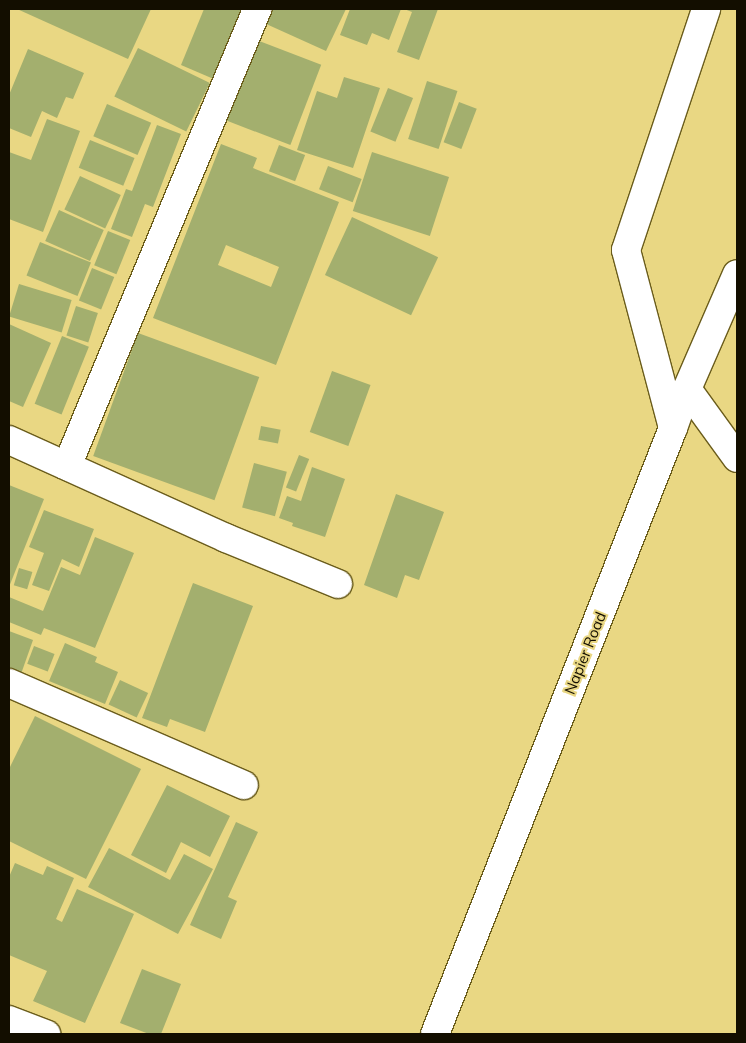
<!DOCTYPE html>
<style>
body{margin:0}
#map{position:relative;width:746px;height:1043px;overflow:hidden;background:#e9d783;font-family:Mulish,sans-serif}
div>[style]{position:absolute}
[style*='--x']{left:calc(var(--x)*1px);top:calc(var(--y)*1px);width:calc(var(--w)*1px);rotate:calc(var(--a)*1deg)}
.building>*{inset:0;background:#a3af6e;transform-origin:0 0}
.roads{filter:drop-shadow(1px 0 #6b5d1c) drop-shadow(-1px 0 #6b5d1c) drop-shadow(0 1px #6b5d1c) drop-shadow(0 -1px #6b5d1c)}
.minor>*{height:28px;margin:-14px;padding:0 14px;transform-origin:14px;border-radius:14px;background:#fff}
.tertiary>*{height:28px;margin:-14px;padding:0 14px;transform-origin:14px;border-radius:14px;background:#fff}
span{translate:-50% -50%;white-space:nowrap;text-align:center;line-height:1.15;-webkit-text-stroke:4px #e9d783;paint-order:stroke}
.street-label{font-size:15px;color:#130e00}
.frame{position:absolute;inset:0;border:10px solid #130e00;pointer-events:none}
</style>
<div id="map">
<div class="building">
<i style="clip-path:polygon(17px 9px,151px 9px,128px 59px)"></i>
<i style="clip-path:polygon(204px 9px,245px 9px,216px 80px,181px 65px)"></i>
<i style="clip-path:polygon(270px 9px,346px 9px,326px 51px,264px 23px)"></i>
<i style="clip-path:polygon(350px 9px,401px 9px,389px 40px,372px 33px,367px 45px,340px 35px)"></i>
<i style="clip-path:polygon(404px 9px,438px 9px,419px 60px,397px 52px,412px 12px)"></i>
<i style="left:254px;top:39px;width:72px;height:86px;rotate:21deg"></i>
<i style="left:138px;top:48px;width:80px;height:54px;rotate:26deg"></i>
<i style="clip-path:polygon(28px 49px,84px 73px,73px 99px,66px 97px,57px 118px,42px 111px,31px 137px,9px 128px,9px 95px)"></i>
<i style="clip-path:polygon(344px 77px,380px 88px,353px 168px,297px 150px,317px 91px,337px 98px)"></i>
<i style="left:427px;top:81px;width:32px;height:61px;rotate:18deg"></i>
<i style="left:388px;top:88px;width:27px;height:47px;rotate:22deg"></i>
<i style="left:459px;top:102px;width:19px;height:43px;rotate:21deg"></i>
<i style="left:107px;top:104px;width:48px;height:35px;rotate:23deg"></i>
<i style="clip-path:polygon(47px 119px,80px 131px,43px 232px,9px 219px,9px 152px,31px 160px)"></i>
<i style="clip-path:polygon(157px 125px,181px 134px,153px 207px,145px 204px,132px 237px,111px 229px,126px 189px,132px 191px)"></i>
<i style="left:90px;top:140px;width:48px;height:30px;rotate:22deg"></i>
<i style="clip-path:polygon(evenodd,221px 144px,257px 158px,253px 168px,339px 202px,276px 365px,153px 318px,221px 144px,226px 245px,279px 267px,271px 287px,218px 265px,226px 245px)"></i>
<i style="left:279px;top:145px;width:28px;height:28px;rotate:21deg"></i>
<i style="left:372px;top:152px;width:81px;height:62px;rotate:18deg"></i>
<i style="left:328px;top:166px;width:36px;height:25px;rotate:21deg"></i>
<i style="left:80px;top:176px;width:45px;height:37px;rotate:25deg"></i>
<i style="left:59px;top:210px;width:49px;height:34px;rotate:24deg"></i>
<i style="left:352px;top:217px;width:95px;height:64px;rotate:25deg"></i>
<i style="left:108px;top:231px;width:24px;height:37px;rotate:22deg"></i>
<i style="left:40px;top:242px;width:55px;height:36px;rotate:22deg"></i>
<i style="left:92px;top:268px;width:24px;height:35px;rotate:22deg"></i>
<i style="left:19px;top:284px;width:55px;height:34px;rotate:17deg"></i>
<i style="left:76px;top:306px;width:23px;height:31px;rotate:18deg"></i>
<i style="clip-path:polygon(9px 324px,51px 343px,23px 407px,9px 401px)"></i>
<i style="left:138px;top:333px;width:129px;height:131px;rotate:20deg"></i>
<i style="left:62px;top:336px;width:29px;height:73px;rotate:22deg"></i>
<i style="left:332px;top:371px;width:41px;height:65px;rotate:20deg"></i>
<i style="left:261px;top:426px;width:20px;height:14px;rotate:11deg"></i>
<i style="left:299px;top:455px;width:11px;height:35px;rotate:22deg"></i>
<i style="left:254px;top:463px;width:34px;height:46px;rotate:15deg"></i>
<i style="clip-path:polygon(312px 467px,345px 479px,325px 537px,292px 526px,293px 523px,279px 518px,287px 496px,301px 501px)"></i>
<i style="clip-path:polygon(9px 485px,44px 499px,9px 587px)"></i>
<i style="clip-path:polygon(396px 494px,444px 512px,419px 580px,405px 575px,397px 598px,364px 585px)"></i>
<i style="clip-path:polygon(44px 510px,94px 529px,79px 567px,62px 559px,49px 591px,32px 585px,44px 553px,29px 547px)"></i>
<i style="clip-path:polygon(95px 537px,134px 553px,95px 648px,44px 628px,41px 635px,9px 622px,9px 597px,43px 611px,61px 567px,80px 575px)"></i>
<i style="left:19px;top:568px;width:14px;height:18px;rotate:17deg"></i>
<i style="clip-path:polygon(193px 583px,253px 606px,205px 732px,170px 719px,167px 727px,142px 718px)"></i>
<i style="clip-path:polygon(9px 631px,33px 640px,21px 674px,9px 669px)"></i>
<i style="clip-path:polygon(65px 643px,97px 657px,95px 662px,118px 672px,105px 704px,49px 681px)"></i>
<i style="left:34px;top:646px;width:22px;height:19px;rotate:21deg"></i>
<i style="left:120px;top:680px;width:31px;height:27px;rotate:25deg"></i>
<i style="clip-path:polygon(35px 716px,141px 769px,86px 879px,9px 841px,9px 769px)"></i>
<i style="clip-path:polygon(167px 785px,230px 816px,210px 857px,181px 842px,166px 873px,131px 855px)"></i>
<i style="clip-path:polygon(236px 822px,258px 832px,228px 897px,237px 901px,221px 939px,190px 925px)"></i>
<i style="clip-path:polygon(109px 848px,170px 880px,184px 854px,213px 869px,178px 934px,88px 887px)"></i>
<i style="clip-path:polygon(15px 863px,43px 875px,47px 866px,74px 878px,56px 919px,62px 922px,77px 889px,134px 914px,85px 1023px,33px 1001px,47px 971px,9px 955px,9px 877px)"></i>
<i style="clip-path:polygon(142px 969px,181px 984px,161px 1034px,149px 1034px,120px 1023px)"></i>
</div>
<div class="roads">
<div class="minor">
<i style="--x:687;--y:389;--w:85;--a:54.1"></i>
<i style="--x:673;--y:428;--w:184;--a:-104.8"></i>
<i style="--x:626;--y:250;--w:254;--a:-71.6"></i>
<i style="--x:9;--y:440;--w:238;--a:24.3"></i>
<i style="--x:226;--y:538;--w:121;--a:22.3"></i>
<i style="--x:67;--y:466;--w:495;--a:-67.4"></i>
<i style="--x:9;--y:683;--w:256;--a:23.5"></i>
<i style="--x:9;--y:1020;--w:40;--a:21"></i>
</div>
<div class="tertiary">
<i style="--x:435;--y:1034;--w:651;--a:-68.56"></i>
<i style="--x:673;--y:428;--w:41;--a:-70.3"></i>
<i style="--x:687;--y:389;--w:125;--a:-66.5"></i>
</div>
</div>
<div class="street-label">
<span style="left:585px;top:653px;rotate:-68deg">Napier Road</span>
</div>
<div class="frame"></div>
</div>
